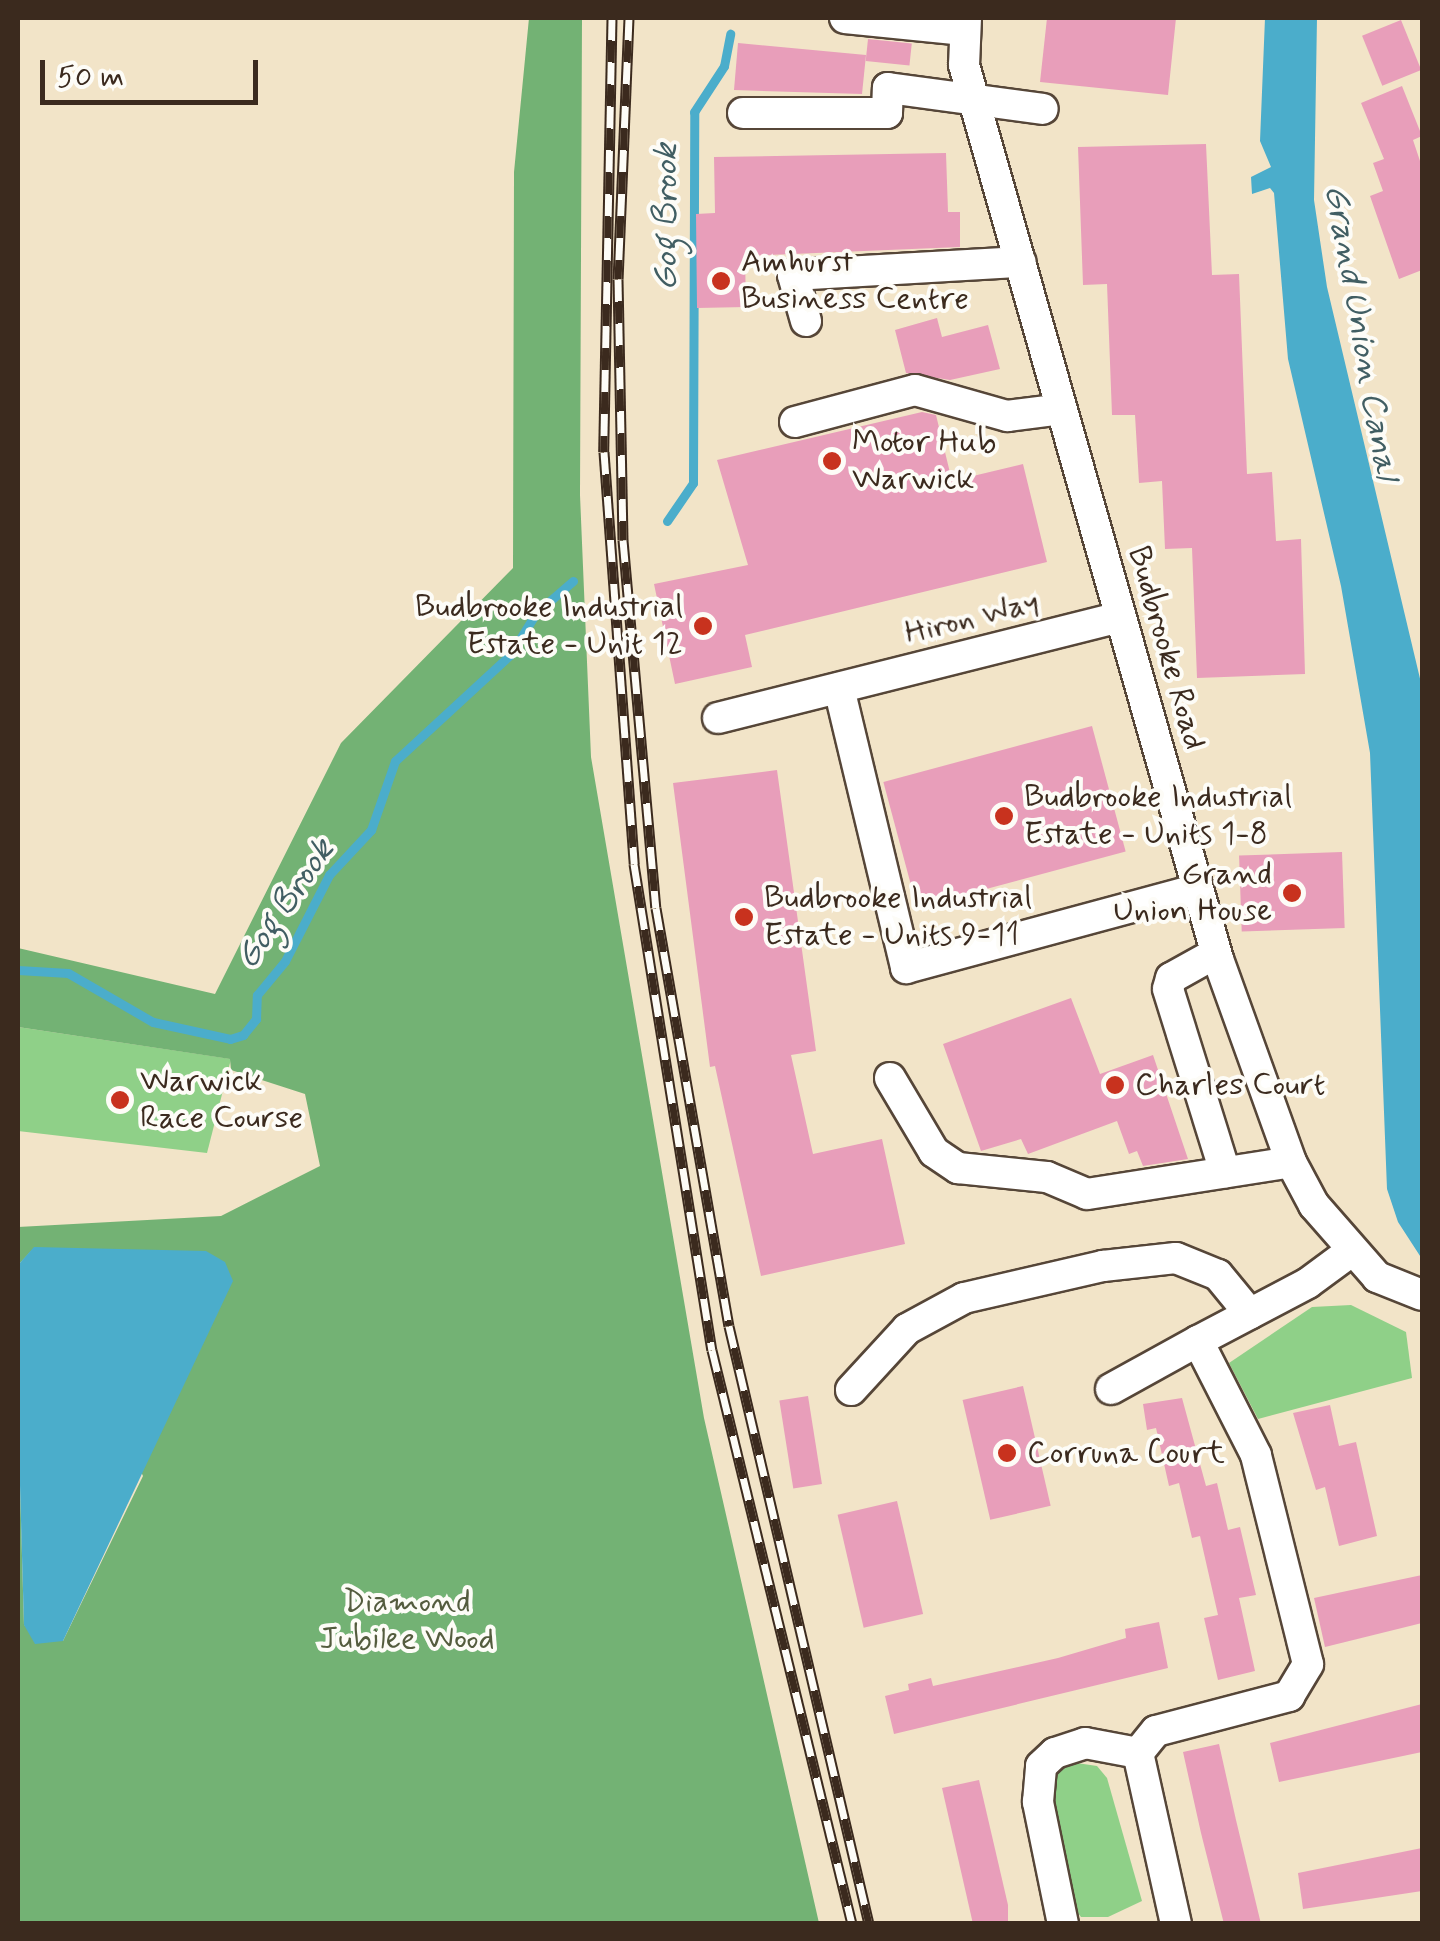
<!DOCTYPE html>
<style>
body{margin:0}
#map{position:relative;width:1440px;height:1941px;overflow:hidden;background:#f2e4c8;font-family:Mynerve,sans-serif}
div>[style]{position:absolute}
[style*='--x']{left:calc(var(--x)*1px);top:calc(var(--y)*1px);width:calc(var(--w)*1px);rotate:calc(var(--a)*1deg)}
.green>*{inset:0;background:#8fd088}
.forest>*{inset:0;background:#73b274}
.water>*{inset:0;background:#4badcb}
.stream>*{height:9px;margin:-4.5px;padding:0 4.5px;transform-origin:4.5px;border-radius:4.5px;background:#4badcb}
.building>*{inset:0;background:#e89eba;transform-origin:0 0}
.roads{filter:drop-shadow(2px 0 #564638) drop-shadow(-2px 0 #564638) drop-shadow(0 2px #564638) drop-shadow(0 -2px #564638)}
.minor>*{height:30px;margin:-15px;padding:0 15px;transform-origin:15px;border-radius:15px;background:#fff}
.rail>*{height:11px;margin-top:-5.5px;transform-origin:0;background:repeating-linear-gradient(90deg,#fdfcf7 0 22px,#3b2a1e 0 44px);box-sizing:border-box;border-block:2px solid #3b2a1e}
.dots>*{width:28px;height:28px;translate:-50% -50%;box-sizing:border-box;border:5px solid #fdfcf7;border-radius:50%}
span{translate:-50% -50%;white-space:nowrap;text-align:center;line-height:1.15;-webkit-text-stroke:8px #fdfcf7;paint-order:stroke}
.poi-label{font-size:32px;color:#3b2a1e}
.left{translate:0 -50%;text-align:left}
.right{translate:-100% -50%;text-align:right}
.street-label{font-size:32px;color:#3b2a1e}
.park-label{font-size:32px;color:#545c3e}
.water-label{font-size:35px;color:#415e63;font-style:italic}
.frame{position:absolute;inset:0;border:20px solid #3b2a1e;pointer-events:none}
.scale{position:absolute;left:40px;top:60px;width:218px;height:45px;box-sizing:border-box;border:5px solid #3b2a1e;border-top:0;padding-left:12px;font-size:30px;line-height:35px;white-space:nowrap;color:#3b2a1e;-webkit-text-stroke:8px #fdfcf7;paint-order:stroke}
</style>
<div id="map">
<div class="green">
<i style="clip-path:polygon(18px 1027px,231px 1059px,207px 1153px,18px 1131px)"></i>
<i style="clip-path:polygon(1351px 1305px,1406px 1332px,1412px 1378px,1258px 1419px,1229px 1363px,1312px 1307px)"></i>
<i style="clip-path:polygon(1070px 1762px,1097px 1766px,1107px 1778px,1142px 1901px,1108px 1917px,1081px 1917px,1074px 1908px,1047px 1803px,1052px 1773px)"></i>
</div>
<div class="forest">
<i style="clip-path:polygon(529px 18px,582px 18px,580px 495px,591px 757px,704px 1418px,819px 1923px,18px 1923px,18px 1416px,24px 1625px,63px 1641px,143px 1476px,35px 1247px,18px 1265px,18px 1227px,221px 1216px,320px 1166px,305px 1094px,231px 1070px,230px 1059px,18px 1027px,18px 948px,215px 994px,341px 743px,513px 568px,514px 172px)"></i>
</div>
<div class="water">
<i style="clip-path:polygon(1265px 18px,1317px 18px,1314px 200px,1327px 287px,1422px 687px,1422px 1259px,1398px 1222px,1387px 1189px,1370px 753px,1341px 586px,1288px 359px,1274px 193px,1270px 188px,1252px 194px,1251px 177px,1271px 167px,1260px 141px)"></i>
<i style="clip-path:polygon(34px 1247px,206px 1251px,225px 1262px,233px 1281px,63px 1641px,35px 1644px,24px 1625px,18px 1416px,18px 1265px)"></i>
</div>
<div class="stream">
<i style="--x:667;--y:521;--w:46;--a:-55.6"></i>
<i style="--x:693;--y:483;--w:371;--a:-89.8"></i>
<i style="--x:694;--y:112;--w:55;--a:-56.9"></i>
<i style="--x:724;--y:66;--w:33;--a:-79"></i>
<i style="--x:18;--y:970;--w:50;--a:3.4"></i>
<i style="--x:68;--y:973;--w:98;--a:30"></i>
<i style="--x:153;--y:1022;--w:79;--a:12.4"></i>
<i style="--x:230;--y:1039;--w:14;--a:-17"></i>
<i style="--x:243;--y:1035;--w:21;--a:-51"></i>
<i style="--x:256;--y:1019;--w:24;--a:-88"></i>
<i style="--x:257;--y:995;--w:44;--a:-50.5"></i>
<i style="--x:285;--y:961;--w:97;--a:-62.9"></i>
<i style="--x:329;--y:875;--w:62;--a:-47"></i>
<i style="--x:371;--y:830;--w:73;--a:-70.8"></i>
<i style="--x:395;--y:761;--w:156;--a:-42.7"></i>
<i style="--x:510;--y:655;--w:49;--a:-58.2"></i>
<i style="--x:536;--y:613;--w:49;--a:-40.9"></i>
</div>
<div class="building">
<i style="clip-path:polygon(1047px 18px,1176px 18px,1168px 95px,1040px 82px)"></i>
<i style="left:1401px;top:20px;width:54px;height:42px;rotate:68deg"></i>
<i style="left:868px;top:39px;width:44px;height:22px;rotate:6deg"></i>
<i style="clip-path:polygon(738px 43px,866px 55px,862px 94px,734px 90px)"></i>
<i style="clip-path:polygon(1402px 86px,1422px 136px,1413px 140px,1422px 167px,1422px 270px,1399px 279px,1370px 196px,1383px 191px,1373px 163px,1384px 159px,1361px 103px)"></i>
<i style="clip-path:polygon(1206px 144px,1212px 275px,1239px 274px,1247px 474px,1272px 472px,1276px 541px,1301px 539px,1305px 674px,1197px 678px,1192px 548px,1165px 549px,1162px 481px,1139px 483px,1135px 415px,1112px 415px,1107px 284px,1083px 285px,1078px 147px)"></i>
<i style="clip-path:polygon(946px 153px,948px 212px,960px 212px,960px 247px,745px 256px,746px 307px,697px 308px,696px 214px,715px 213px,714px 157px)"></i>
<i style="clip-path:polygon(937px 318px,942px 337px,988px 325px,1000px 369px,950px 380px,906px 373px,895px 330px)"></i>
<i style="clip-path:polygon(922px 412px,936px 415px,952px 481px,1023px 464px,1047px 562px,745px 635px,752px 667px,675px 684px,654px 584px,748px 565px,717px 460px)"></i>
<i style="left:1092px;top:726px;width:130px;height:216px;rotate:75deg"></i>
<i style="clip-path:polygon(777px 770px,816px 1051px,791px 1055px,813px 1154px,882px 1139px,905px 1244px,761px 1276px,715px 1066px,710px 1067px,673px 783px)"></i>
<i style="left:1342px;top:852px;width:76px;height:103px;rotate:88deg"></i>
<i style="clip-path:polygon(1071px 998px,1100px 1074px,1153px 1055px,1188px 1159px,1143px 1166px,1137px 1151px,1129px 1154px,1117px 1121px,1028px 1154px,1021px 1139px,981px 1151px,943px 1044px)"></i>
<i style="left:1023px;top:1386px;width:123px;height:62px;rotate:77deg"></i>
<i style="left:808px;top:1396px;width:89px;height:29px;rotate:81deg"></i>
<i style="clip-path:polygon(1182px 1398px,1206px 1486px,1217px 1483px,1228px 1530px,1240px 1527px,1256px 1595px,1239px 1598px,1255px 1671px,1218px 1680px,1204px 1618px,1218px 1615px,1200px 1536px,1192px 1538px,1179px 1483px,1169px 1486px,1156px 1428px,1147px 1430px,1143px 1404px)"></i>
<i style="clip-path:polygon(1330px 1405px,1339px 1446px,1356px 1442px,1377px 1536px,1339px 1546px,1325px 1487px,1316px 1490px,1293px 1413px)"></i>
<i style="left:897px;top:1501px;width:116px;height:61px;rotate:77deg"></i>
<i style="clip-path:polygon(1422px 1575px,1422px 1623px,1325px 1647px,1314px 1598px)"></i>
<i style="clip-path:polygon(1159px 1622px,1168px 1668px,894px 1734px,885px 1696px,909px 1690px,908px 1684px,931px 1678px,933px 1686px,1058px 1658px,1126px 1638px,1125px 1629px)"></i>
<i style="clip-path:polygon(1422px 1704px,1422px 1752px,1279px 1782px,1270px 1743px)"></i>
<i style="clip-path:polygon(1219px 1744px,1236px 1820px,1261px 1924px,1224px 1924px,1201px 1833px,1183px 1752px)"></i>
<i style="clip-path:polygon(979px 1780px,1008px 1905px,1008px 1924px,973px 1924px,942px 1788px)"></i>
<i style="clip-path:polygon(1422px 1848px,1422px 1891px,1303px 1909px,1298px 1873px)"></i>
</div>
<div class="roads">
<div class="minor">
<i style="--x:845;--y:18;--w:120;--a:5.8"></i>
<i style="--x:966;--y:18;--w:47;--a:92.4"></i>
<i style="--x:964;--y:65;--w:929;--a:74.14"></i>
<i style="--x:1218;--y:959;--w:216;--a:70.2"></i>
<i style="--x:1291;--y:1162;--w:49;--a:61.9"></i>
<i style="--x:1314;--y:1205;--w:96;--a:48.8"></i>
<i style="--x:1377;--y:1277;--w:48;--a:21.8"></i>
<i style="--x:743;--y:113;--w:144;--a:0"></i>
<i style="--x:887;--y:113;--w:25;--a:-88"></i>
<i style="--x:888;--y:88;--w:156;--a:7.7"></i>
<i style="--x:806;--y:321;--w:48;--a:-105.8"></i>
<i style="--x:793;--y:275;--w:228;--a:-3.3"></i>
<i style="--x:795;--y:422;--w:124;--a:-14.9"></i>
<i style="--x:915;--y:390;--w:96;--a:15.8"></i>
<i style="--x:1007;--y:416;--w:55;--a:-7.3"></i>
<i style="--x:839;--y:688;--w:288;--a:76.5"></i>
<i style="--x:906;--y:968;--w:302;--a:-15.1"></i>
<i style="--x:718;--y:718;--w:415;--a:-14.1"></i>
<i style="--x:1216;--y:953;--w:51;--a:150.9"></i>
<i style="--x:1171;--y:978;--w:11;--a:105"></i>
<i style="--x:1168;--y:989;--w:192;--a:72.7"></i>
<i style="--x:890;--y:1078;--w:86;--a:59.3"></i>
<i style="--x:934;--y:1152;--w:29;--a:34"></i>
<i style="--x:958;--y:1168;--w:89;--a:5.8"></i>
<i style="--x:1047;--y:1177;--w:43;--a:23"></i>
<i style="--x:1087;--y:1194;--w:206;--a:-8.9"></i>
<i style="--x:1111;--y:1389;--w:99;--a:-28.9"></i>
<i style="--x:851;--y:1390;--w:83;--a:-47.4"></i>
<i style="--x:907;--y:1329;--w:65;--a:-28.5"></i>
<i style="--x:964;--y:1298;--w:143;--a:-13"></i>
<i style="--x:1103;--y:1266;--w:73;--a:-6.3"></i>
<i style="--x:1176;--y:1258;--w:45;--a:22"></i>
<i style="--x:1218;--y:1275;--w:50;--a:50.6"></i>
<i style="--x:1063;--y:1924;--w:125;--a:-101.6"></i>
<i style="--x:1038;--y:1802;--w:36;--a:-85"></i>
<i style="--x:1041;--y:1766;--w:19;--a:-43"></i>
<i style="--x:1055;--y:1753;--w:32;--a:-18"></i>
<i style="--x:1085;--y:1743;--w:54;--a:10.7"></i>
<i style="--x:1176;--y:1924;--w:175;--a:-102.5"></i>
<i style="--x:1138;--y:1753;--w:28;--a:-51"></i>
<i style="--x:1156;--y:1731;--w:138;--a:-14.7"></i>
<i style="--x:1289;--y:1696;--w:37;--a:-59"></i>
<i style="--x:1308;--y:1664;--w:215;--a:-104"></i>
<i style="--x:1256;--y:1455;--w:128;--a:-117"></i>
<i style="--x:1198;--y:1341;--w:124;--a:-27.8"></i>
<i style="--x:1308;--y:1283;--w:52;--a:-36.4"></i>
</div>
</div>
<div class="rail">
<i style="--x:612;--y:18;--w:434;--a:91.1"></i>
<i style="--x:604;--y:452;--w:413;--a:85.8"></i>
<i style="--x:634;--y:864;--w:492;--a:80.9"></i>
<i style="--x:712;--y:1350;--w:591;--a:76.29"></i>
<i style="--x:629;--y:18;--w:261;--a:92.4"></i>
<i style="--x:618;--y:279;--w:261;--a:88.9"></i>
<i style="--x:623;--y:540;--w:369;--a:84.9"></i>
<i style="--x:656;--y:908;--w:424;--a:80.1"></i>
<i style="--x:729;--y:1326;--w:614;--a:76.82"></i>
</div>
<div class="dots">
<i style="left:721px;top:281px;background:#c8321e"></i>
<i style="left:832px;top:461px;background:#c8321e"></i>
<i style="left:703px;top:626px;background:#c8321e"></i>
<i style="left:1004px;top:816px;background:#c8321e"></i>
<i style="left:1292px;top:893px;background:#c8321e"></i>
<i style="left:744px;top:917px;background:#c8321e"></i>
<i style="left:1115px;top:1085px;background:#c8321e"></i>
<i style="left:120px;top:1100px;background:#c8321e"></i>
<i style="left:1007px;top:1453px;background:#c8321e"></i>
</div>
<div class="poi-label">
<span class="left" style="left:741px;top:281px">Amhurst<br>Business Centre</span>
<span class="left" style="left:852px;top:461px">Motor Hub<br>Warwick</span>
<span class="right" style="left:683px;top:626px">Budbrooke Industrial<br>Estate - Unit 12</span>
<span class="left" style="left:1024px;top:816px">Budbrooke Industrial<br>Estate - Units 1-8</span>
<span class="right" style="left:1272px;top:893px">Grand<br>Union House</span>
<span class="left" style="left:764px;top:917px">Budbrooke Industrial<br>Estate - Units 9-11</span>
<span class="left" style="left:140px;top:1100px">Warwick<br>Race Course</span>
<span class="left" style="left:1135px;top:1085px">Charles Court</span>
<span class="left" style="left:1027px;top:1453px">Corruna Court</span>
</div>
<div class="street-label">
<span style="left:972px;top:618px;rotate:-14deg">Hiron Way</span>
<span style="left:1166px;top:648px;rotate:74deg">Budbrooke Road</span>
</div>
<div class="park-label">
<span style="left:407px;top:1621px">Diamond<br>Jubilee Wood</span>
</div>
<div class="water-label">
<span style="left:666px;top:217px;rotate:-90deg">Gog Brook</span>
<span style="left:1361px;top:332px;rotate:80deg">Grand Union Canal</span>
<span style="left:285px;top:904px;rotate:-56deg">Gog Brook</span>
</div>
<div class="frame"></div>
<div class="scale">50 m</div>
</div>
